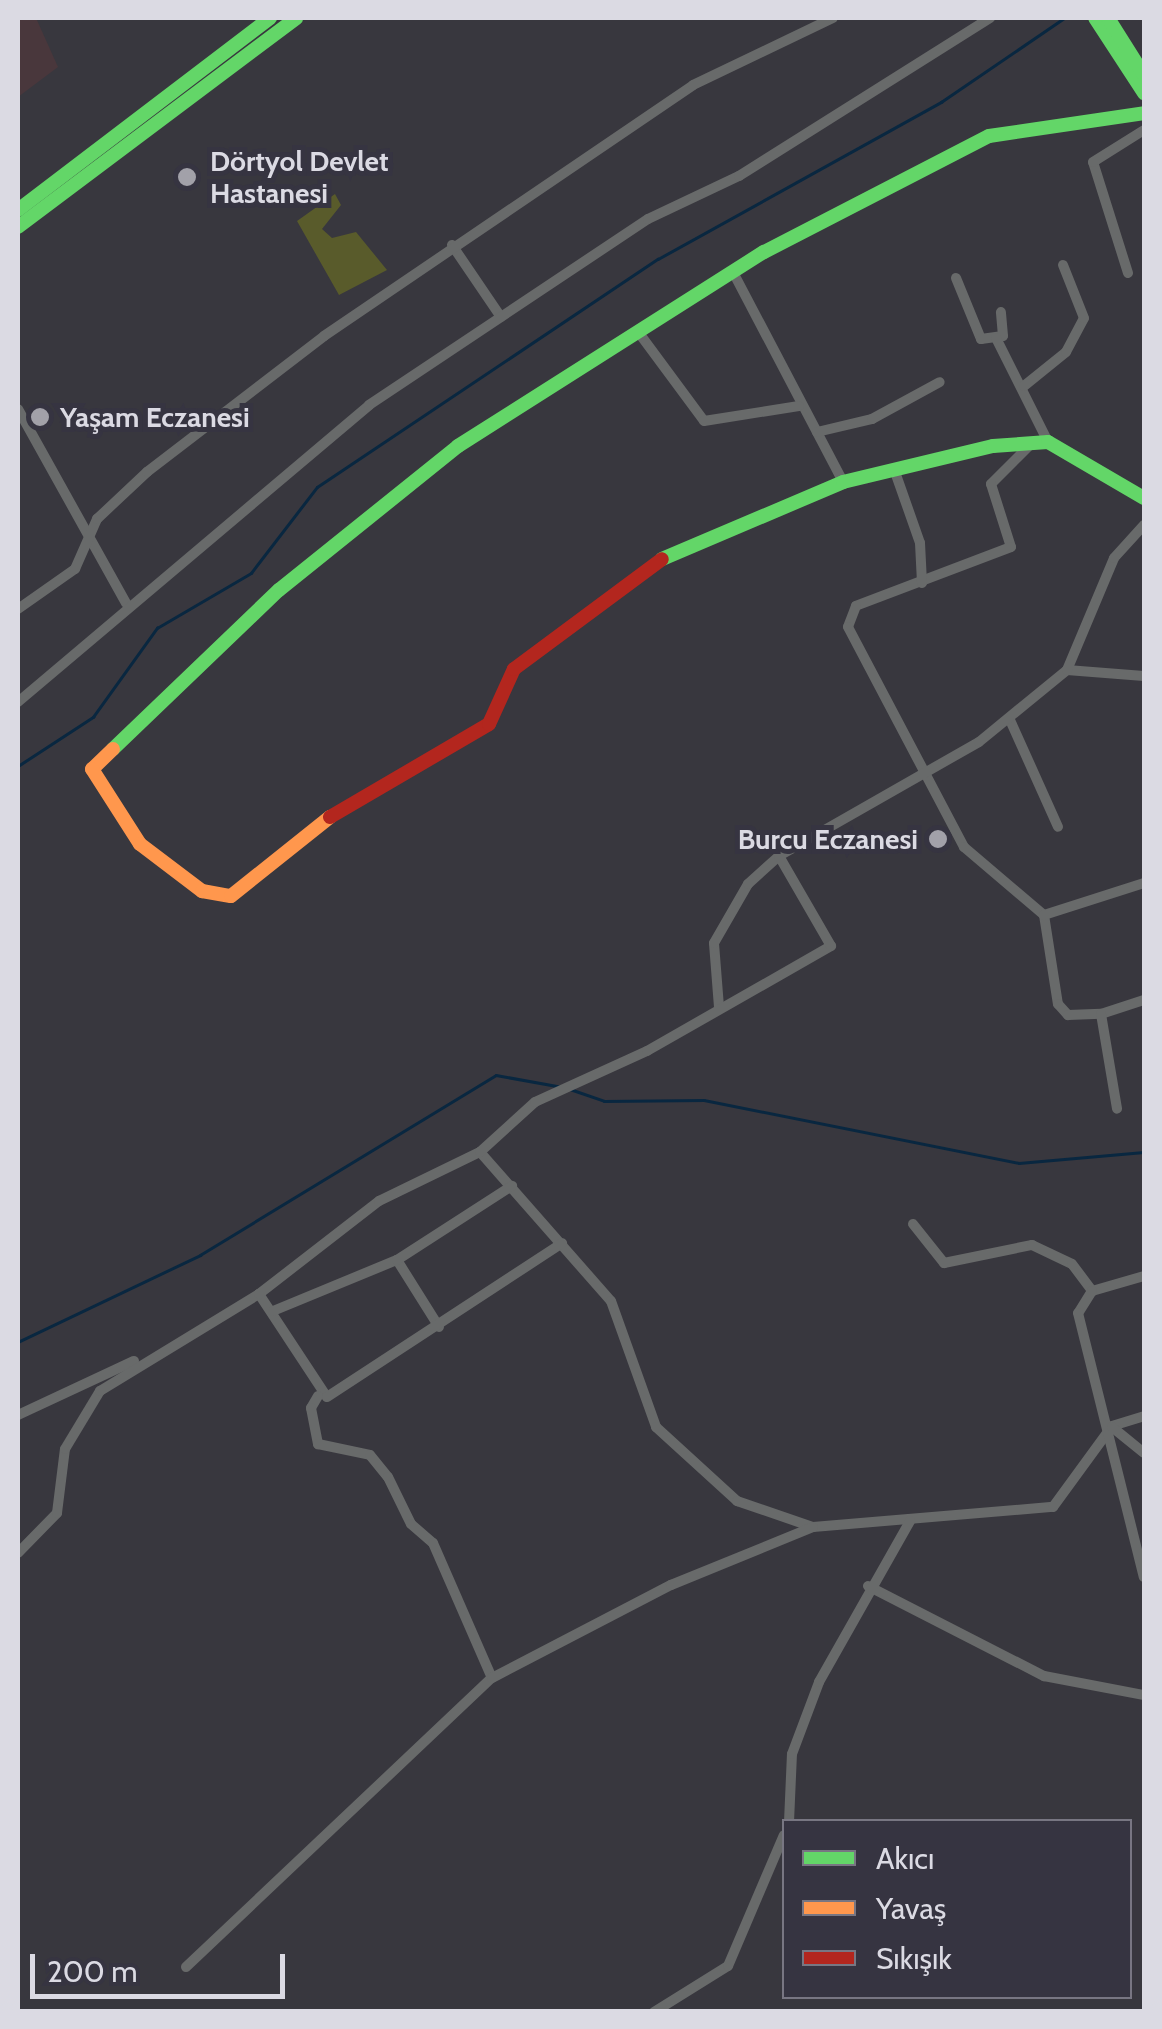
<!DOCTYPE html>
<meta charset="utf-8">
<style>
body{margin:0}
#map{position:relative;width:1162px;height:2029px;overflow:hidden;background:#38373e;font-family:Cabin,sans-serif}
div>[style]{position:absolute}
[style*='--x']{left:calc(var(--x)*1px);top:calc(var(--y)*1px);width:calc(var(--w)*1px);rotate:calc(var(--a)*1deg)}
.education>*{inset:0;background:#49373c}
.forest>*{inset:0;background:#595b2b}
.stream>*{height:2.5px;margin:-1.25px;padding:0 1.25px;transform-origin:1.25px;border-radius:1.25px;background:#092740}
.street>*{height:10px;margin:-5px;padding:0 5px;transform-origin:5px;border-radius:5px;background:#686a6a}
.fast>*{height:14px;margin:-7px;padding:0 7px;transform-origin:7px;border-radius:7px;background:#63d668}
.slow>*{height:14px;margin:-7px;padding:0 7px;transform-origin:7px;border-radius:7px;background:#ff974d}
.jam>*{height:14px;margin:-7px;padding:0 7px;transform-origin:7px;border-radius:7px;background:#b3261e}
.dots>*{width:28px;height:28px;translate:-50% -50%;box-sizing:border-box;border:5px solid #363441;border-radius:50%}
span{translate:-50% -50%;white-space:nowrap;text-align:center;line-height:1.15;-webkit-text-stroke:10px #363441;paint-order:stroke}
.poi-label{font-size:28px;color:#dbdae3;font-weight:700}
.left{translate:0 -50%;text-align:left}
.right{translate:-100% -50%;text-align:right}
.frame{position:absolute;inset:0;border:20px solid #dbdae3;pointer-events:none}
.legend{position:absolute;left:782px;top:1819px;width:350px;height:180px;box-sizing:border-box;background:#363441;border:2px solid #787682;margin:0;padding:12px 18px;list-style:none;font-size:30px;color:#dbdae3}
.legend li{display:flex;align-items:center;gap:20px;height:50px}
.legend b{width:50px;border:2px solid #787682}
.scale{position:absolute;left:30px;top:1954px;width:255px;height:45px;box-sizing:border-box;border:5px solid #dbdae3;border-top:0;padding-left:12px;font-size:30px;line-height:35px;white-space:nowrap;color:#dbdae3;-webkit-text-stroke:8px #363441;paint-order:stroke}
</style>
<div id="map">
<div class="education">
<i style="clip-path:polygon(18px 18px,36px 18px,58px 67px,18px 97px)"></i>
</div>
<div class="forest">
<i style="clip-path:polygon(335px 194px,341px 205px,322px 229px,332px 238px,356px 232px,387px 270px,339px 295px,297px 221px)"></i>
</div>
<div class="stream">
<i style="--x:18;--y:766;--w:90;--a:-33.2"></i>
<i style="--x:93;--y:717;--w:110;--a:-54.3"></i>
<i style="--x:157;--y:628;--w:109;--a:-30.3"></i>
<i style="--x:251;--y:573;--w:108;--a:-52.5"></i>
<i style="--x:317;--y:487;--w:410;--a:-33.8"></i>
<i style="--x:658;--y:259;--w:324;--a:-29"></i>
<i style="--x:941;--y:102;--w:149;--a:-34.3"></i>
<i style="--x:570;--y:1089;--w:36;--a:19"></i>
<i style="--x:604;--y:1101;--w:100;--a:-0.6"></i>
<i style="--x:704;--y:1100;--w:321;--a:11.3"></i>
<i style="--x:1019;--y:1163;--w:125;--a:-5"></i>
<i style="--x:18;--y:1342;--w:202;--a:-25.5"></i>
<i style="--x:200;--y:1255;--w:346;--a:-31.3"></i>
<i style="--x:496;--y:1075;--w:67;--a:10.3"></i>
</div>
<div class="street">
<i style="--x:452;--y:245;--w:87;--a:55.8"></i>
<i style="--x:1128;--y:273;--w:116;--a:-107.5"></i>
<i style="--x:1093;--y:162;--w:60;--a:-32.1"></i>
<i style="--x:734;--y:274;--w:235;--a:62.3"></i>
<i style="--x:956;--y:278;--w:66;--a:67.7"></i>
<i style="--x:981;--y:339;--w:22;--a:-8"></i>
<i style="--x:1003;--y:336;--w:24;--a:-95"></i>
<i style="--x:639;--y:333;--w:109;--a:53.5"></i>
<i style="--x:704;--y:421;--w:96;--a:-9"></i>
<i style="--x:996;--y:338;--w:116;--a:63.4"></i>
<i style="--x:1024;--y:386;--w:54;--a:-39"></i>
<i style="--x:1066;--y:352;--w:38;--a:-62"></i>
<i style="--x:1084;--y:318;--w:57;--a:-111.6"></i>
<i style="--x:18;--y:409;--w:222;--a:60.9"></i>
<i style="--x:817;--y:432;--w:57;--a:-13.3"></i>
<i style="--x:872;--y:419;--w:77;--a:-28.6"></i>
<i style="--x:1032;--y:443;--w:58;--a:135"></i>
<i style="--x:991;--y:484;--w:66;--a:72.4"></i>
<i style="--x:1011;--y:547;--w:166;--a:159.2"></i>
<i style="--x:856;--y:606;--w:22;--a:111"></i>
<i style="--x:848;--y:627;--w:249;--a:62.2"></i>
<i style="--x:964;--y:847;--w:105;--a:40.4"></i>
<i style="--x:1044;--y:915;--w:90;--a:81.1"></i>
<i style="--x:1058;--y:1004;--w:15;--a:48"></i>
<i style="--x:1068;--y:1015;--w:33;--a:-2"></i>
<i style="--x:1101;--y:1014;--w:45;--a:-18"></i>
<i style="--x:894;--y:469;--w:78;--a:70.6"></i>
<i style="--x:920;--y:543;--w:40;--a:87.1"></i>
<i style="--x:18;--y:609;--w:70;--a:-35.1"></i>
<i style="--x:75;--y:569;--w:55;--a:-66.3"></i>
<i style="--x:97;--y:519;--w:69;--a:-43.2"></i>
<i style="--x:147;--y:472;--w:223;--a:-37.5"></i>
<i style="--x:324;--y:336;--w:446;--a:-34.2"></i>
<i style="--x:693;--y:85;--w:155;--a:-25.6"></i>
<i style="--x:1067;--y:670;--w:77;--a:4.5"></i>
<i style="--x:18;--y:702;--w:460;--a:-40.2"></i>
<i style="--x:369;--y:405;--w:335;--a:-33.7"></i>
<i style="--x:648;--y:219;--w:101;--a:-25.3"></i>
<i style="--x:739;--y:176;--w:297;--a:-32.2"></i>
<i style="--x:1010;--y:720;--w:117;--a:65.8"></i>
<i style="--x:1044;--y:915;--w:105;--a:-17.7"></i>
<i style="--x:719;--y:1007;--w:64;--a:-94.5"></i>
<i style="--x:714;--y:943;--w:68;--a:-60"></i>
<i style="--x:748;--y:884;--w:42;--a:-42.1"></i>
<i style="--x:779;--y:856;--w:230;--a:-29.7"></i>
<i style="--x:979;--y:742;--w:114;--a:-39.3"></i>
<i style="--x:1067;--y:670;--w:121;--a:-67.2"></i>
<i style="--x:1114;--y:558;--w:45;--a:-47.7"></i>
<i style="--x:1101;--y:1014;--w:96;--a:80.4"></i>
<i style="--x:480;--y:1152;--w:198;--a:48.7"></i>
<i style="--x:611;--y:1301;--w:134;--a:70.3"></i>
<i style="--x:656;--y:1427;--w:110;--a:42.4"></i>
<i style="--x:737;--y:1501;--w:80;--a:18.9"></i>
<i style="--x:813;--y:1527;--w:241;--a:-4.8"></i>
<i style="--x:1053;--y:1507;--w:100;--a:-53.9"></i>
<i style="--x:1112;--y:1426;--w:34;--a:-17"></i>
<i style="--x:913;--y:1224;--w:50;--a:51.5"></i>
<i style="--x:944;--y:1263;--w:90;--a:-11.6"></i>
<i style="--x:1032;--y:1245;--w:44;--a:25.4"></i>
<i style="--x:1072;--y:1264;--w:34;--a:53"></i>
<i style="--x:397;--y:1260;--w:79;--a:57.9"></i>
<i style="--x:1144;--y:1276;--w:54;--a:163.9"></i>
<i style="--x:1092;--y:1291;--w:26;--a:122"></i>
<i style="--x:1078;--y:1313;--w:272;--a:76"></i>
<i style="--x:259;--y:1294;--w:123;--a:56.6"></i>
<i style="--x:327;--y:1397;--w:281;--a:-33.2"></i>
<i style="--x:273;--y:1311;--w:134;--a:-22.4"></i>
<i style="--x:397;--y:1260;--w:137;--a:-32.8"></i>
<i style="--x:318;--y:1396;--w:14;--a:120"></i>
<i style="--x:311;--y:1408;--w:37;--a:79"></i>
<i style="--x:318;--y:1444;--w:53;--a:11.9"></i>
<i style="--x:370;--y:1455;--w:28;--a:51"></i>
<i style="--x:388;--y:1477;--w:52;--a:63.9"></i>
<i style="--x:411;--y:1524;--w:29;--a:41"></i>
<i style="--x:433;--y:1543;--w:147;--a:66.4"></i>
<i style="--x:18;--y:1415;--w:128;--a:-25"></i>
<i style="--x:1112;--y:1427;--w:41;--a:39.1"></i>
<i style="--x:18;--y:1553;--w:56;--a:-45.7"></i>
<i style="--x:57;--y:1513;--w:64;--a:-82.9"></i>
<i style="--x:65;--y:1449;--w:68;--a:-58.9"></i>
<i style="--x:100;--y:1391;--w:186;--a:-31.4"></i>
<i style="--x:259;--y:1294;--w:152;--a:-37.8"></i>
<i style="--x:379;--y:1201;--w:112;--a:-25.9"></i>
<i style="--x:480;--y:1152;--w:74;--a:-42.3"></i>
<i style="--x:535;--y:1102;--w:123;--a:-24.5"></i>
<i style="--x:647;--y:1051;--w:212;--a:-29.7"></i>
<i style="--x:831;--y:946;--w:104;--a:-120"></i>
<i style="--x:868;--y:1586;--w:198;--a:27.1"></i>
<i style="--x:1044;--y:1676;--w:102;--a:10.8"></i>
<i style="--x:789;--y:1822;--w:68;--a:-87.5"></i>
<i style="--x:792;--y:1754;--w:77;--a:-69.4"></i>
<i style="--x:819;--y:1682;--w:185;--a:-60.5"></i>
<i style="--x:186;--y:1967;--w:421;--a:-43.4"></i>
<i style="--x:492;--y:1678;--w:202;--a:-27.5"></i>
<i style="--x:671;--y:1585;--w:153;--a:-22.2"></i>
<i style="--x:654;--y:2012;--w:87;--a:-31.9"></i>
<i style="--x:728;--y:1966;--w:142;--a:-66.9"></i>
</div>
<div class="fast">
<i style="--x:1095;--y:18;--w:90;--a:56.8"></i>
<i style="--x:1108;--y:18;--w:67;--a:57.7"></i>
<i style="--x:18;--y:210;--w:317;--a:-37.3"></i>
<i style="--x:18;--y:227;--w:348;--a:-36.9"></i>
<i style="--x:662;--y:559;--w:197;--a:-23"></i>
<i style="--x:843;--y:482;--w:154;--a:-13.5"></i>
<i style="--x:993;--y:446;--w:55;--a:-4.2"></i>
<i style="--x:1048;--y:442;--w:111;--a:30.3"></i>
<i style="--x:113;--y:749;--w:230;--a:-43.8"></i>
<i style="--x:279;--y:590;--w:230;--a:-38.8"></i>
<i style="--x:458;--y:446;--w:362;--a:-32.4"></i>
<i style="--x:764;--y:252;--w:253;--a:-27.3"></i>
<i style="--x:989;--y:136;--w:157;--a:-8.4"></i>
</div>
<div class="slow">
<i style="--x:113;--y:749;--w:29;--a:136"></i>
<i style="--x:92;--y:769;--w:89;--a:57.4"></i>
<i style="--x:140;--y:844;--w:78;--a:37.2"></i>
<i style="--x:202;--y:891;--w:29;--a:10"></i>
<i style="--x:231;--y:896;--w:127;--a:-38.6"></i>
</div>
<div class="jam">
<i style="--x:330;--y:817;--w:184;--a:-30.3"></i>
<i style="--x:489;--y:724;--w:60;--a:-65.6"></i>
<i style="--x:514;--y:669;--w:184;--a:-36.6"></i>
</div>
<div class="dots">
<i style="left:187px;top:177px;background:#a2a1a9"></i>
<i style="left:40px;top:417px;background:#a2a1a9"></i>
<i style="left:938px;top:839px;background:#a2a1a9"></i>
</div>
<div class="poi-label">
<span class="left" style="left:210px;top:177px">Dörtyol Devlet<br>Hastanesi</span>
<span class="left" style="left:60px;top:417px">Yaşam Eczanesi</span>
<span class="right" style="left:918px;top:839px">Burcu Eczanesi</span>
</div>
<div class="frame"></div>
<ul class="legend">
<li><b style="height:12px;background:#63d668"></b>Akıcı</li>
<li><b style="height:12px;background:#ff974d"></b>Yavaş</li>
<li><b style="height:12px;background:#b3261e"></b>Sıkışık</li>
</ul>
<div class="scale">200 m</div>
</div>
